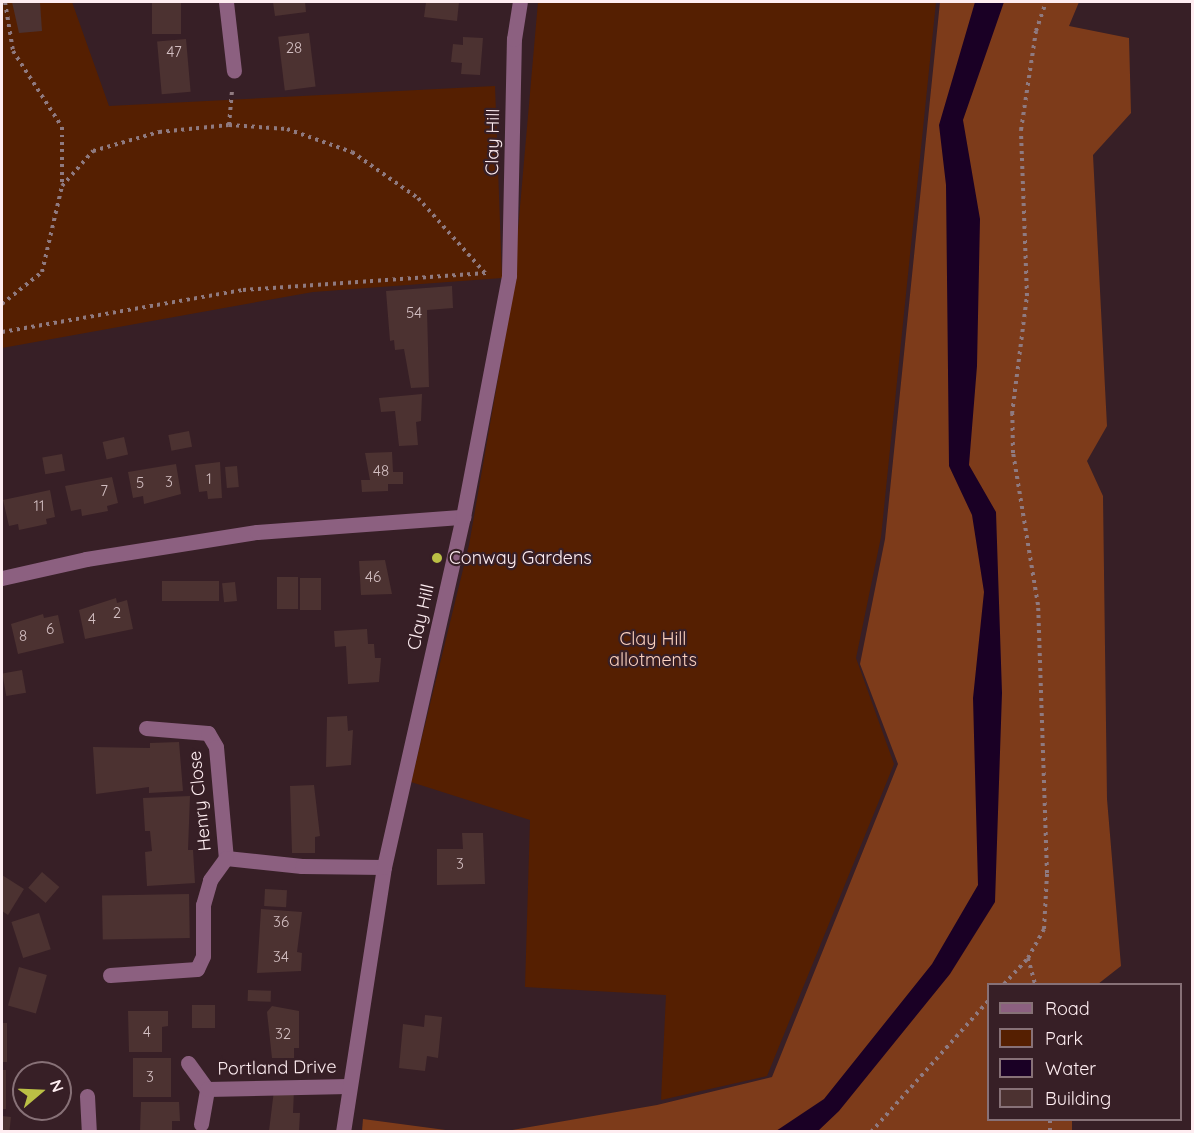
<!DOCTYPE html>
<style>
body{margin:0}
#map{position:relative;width:1194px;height:1133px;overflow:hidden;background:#371f26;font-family:Quicksand,sans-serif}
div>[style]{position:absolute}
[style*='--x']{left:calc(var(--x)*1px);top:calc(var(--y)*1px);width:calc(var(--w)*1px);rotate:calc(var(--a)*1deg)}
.green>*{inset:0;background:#551f01}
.forest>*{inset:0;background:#7d3b1a}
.water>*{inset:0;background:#1a0025}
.building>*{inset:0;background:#4c3231;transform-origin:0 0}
.path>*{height:4px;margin-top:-2px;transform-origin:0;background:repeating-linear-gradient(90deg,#8f7a80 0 3px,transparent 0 7.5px)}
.minor>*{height:15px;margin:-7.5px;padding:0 7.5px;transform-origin:7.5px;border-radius:7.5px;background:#8c6080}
.dots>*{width:16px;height:16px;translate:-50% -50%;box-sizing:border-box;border:3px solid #371f26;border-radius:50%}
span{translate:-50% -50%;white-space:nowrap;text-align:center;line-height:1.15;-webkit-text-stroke:4.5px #371f26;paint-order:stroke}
.number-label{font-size:15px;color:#d2bec1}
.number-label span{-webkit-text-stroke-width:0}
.street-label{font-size:18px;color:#feedf1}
.poi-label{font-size:18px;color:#feedf1}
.left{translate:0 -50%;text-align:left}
.park-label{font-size:18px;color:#fbd1bf}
.frame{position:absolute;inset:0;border:3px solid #feedf1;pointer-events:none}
.legend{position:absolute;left:987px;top:983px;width:195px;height:138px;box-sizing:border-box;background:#371f26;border:2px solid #877177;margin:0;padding:8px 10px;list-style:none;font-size:18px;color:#feedf1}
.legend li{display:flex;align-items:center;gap:12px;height:30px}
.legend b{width:30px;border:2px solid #877177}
.north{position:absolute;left:12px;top:1061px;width:60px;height:60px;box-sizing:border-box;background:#371f26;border:2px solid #877177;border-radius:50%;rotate:71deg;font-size:16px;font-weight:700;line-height:24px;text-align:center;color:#feedf1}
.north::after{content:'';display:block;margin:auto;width:21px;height:27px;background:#bbc045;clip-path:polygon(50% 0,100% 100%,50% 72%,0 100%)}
</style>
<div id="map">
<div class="green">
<i style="clip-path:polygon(2px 2px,72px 2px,109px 106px,495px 86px,502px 278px,313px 292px,2px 348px)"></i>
<i style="clip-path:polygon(538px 2px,936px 2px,881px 537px,856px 658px,894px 764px,767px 1076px,661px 1100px,666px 995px,525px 987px,530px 820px,411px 782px,469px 545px,512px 298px)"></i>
</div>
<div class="forest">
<i style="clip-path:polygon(940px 2px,1079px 2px,1069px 26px,1129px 38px,1131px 113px,1093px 155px,1107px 426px,1087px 461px,1103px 496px,1107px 799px,1121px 966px,1098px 984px,988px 984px,988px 1120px,1072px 1120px,1072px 1131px,501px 1132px,657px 1105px,772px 1077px,898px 764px,860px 664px,885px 539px)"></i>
<i style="clip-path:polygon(363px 1119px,453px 1131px,362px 1131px)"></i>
</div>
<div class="water">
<i style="clip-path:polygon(975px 2px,1004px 2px,963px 120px,980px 219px,977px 366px,969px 465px,996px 512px,1002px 693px,995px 902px,950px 974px,839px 1111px,818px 1131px,776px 1131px,824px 1099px,932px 964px,978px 885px,973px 698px,984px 592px,972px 515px,949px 466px,946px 185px,939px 125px)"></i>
</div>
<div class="building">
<i style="clip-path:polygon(12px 2px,40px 2px,42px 31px,19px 33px)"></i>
<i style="left:152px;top:2px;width:29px;height:32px"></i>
<i style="clip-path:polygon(273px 2px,305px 2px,306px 12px,275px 16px)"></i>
<i style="clip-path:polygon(426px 2px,459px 2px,457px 21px,424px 17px)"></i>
<i style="left:309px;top:33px;width:54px;height:31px;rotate:83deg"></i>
<i style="clip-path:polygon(463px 37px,483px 38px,480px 75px,461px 74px,462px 63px,451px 62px,453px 44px,463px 45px)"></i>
<i style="left:186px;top:39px;width:53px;height:29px;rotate:85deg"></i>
<i style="clip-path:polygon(452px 286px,453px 308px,427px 310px,429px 387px,411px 388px,404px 349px,395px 350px,394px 340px,390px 341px,386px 291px)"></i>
<i style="clip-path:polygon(422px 394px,421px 421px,416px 422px,418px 445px,399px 446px,395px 411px,381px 412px,379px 398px)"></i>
<i style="left:189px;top:431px;width:16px;height:21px;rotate:79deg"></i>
<i style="left:124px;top:437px;width:18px;height:22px;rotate:77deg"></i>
<i style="clip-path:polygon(392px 452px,393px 472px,403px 472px,403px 484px,388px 484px,388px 491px,362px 492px,361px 480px,370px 480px,365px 453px)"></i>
<i style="left:62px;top:454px;width:17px;height:20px;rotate:80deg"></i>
<i style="clip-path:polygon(220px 462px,222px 498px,208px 499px,207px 491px,199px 492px,195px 465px)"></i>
<i style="clip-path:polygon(176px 464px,181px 494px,144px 504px,143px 496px,133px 498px,128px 472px)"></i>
<i style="left:237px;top:466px;width:21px;height:12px;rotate:85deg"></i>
<i style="clip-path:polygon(112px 477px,118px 503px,107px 506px,108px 511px,82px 516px,81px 509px,71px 511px,65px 486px)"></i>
<i style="clip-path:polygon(50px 490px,55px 517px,46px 519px,47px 524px,19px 530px,18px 524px,9px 526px,3px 500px)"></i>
<i style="clip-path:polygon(385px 560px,392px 594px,361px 595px,359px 561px)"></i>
<i style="left:277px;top:577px;width:21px;height:32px"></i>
<i style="left:300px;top:578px;width:21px;height:32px"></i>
<i style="left:219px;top:581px;width:20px;height:57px;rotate:90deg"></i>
<i style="left:235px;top:582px;width:19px;height:13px;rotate:84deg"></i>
<i style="clip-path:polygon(116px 598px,117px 603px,127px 600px,133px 629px,85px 639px,79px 610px)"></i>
<i style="clip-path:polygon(43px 614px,44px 618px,58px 615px,64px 643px,18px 654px,11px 624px)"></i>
<i style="clip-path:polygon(367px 629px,368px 644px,374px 644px,375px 658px,381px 658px,379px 682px,348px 684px,346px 646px,335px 647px,334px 631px)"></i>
<i style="left:22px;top:670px;width:23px;height:20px;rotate:80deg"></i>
<i style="clip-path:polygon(347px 716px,348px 731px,353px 730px,351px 765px,326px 767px,327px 717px)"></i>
<i style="clip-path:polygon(179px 742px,183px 791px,149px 793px,149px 787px,96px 794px,93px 747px,150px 748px,150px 743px)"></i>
<i style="clip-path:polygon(314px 785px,320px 836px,315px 837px,315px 853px,292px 853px,290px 786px)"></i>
<i style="clip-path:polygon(190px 796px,188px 850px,193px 850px,195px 883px,147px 886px,145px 852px,152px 851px,150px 831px,145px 831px,143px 798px)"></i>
<i style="clip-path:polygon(462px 833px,483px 833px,485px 884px,437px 885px,437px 849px,463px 849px)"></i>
<i style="left:42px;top:872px;width:23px;height:21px;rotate:41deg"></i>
<i style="clip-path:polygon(2px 875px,24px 889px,8px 915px,2px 911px)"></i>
<i style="left:265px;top:889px;width:22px;height:17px;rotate:3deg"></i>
<i style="left:189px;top:894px;width:44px;height:87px;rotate:89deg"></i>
<i style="clip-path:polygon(261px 909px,302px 912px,297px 952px,302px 953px,301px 971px,257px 973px)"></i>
<i style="left:39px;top:913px;width:38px;height:29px;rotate:72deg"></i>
<i style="left:19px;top:967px;width:29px;height:40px;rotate:16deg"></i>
<i style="left:248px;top:990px;width:23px;height:11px;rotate:2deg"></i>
<i style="left:192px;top:1005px;width:23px;height:23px"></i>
<i style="clip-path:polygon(272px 1006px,299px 1011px,299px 1048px,294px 1048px,294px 1058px,272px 1058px,267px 1012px)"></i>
<i style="clip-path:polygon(128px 1011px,168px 1011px,168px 1026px,162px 1027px,162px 1052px,129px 1052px)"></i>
<i style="clip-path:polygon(425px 1015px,442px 1017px,438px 1058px,427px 1056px,425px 1071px,399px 1068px,403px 1024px,424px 1027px)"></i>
<i style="left:2px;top:1023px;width:5px;height:39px"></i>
<i style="left:133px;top:1058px;width:38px;height:39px"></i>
<i style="left:2px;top:1070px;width:4px;height:39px"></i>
<i style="clip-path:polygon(274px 1090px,294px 1090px,293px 1113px,300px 1113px,299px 1131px,269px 1131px)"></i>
<i style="clip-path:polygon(141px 1102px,179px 1102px,180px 1121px,172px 1121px,172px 1132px,140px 1132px)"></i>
<i style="left:2px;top:1116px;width:9px;height:16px;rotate:6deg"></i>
</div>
<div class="path">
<i style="--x:5;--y:2;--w:50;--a:80.7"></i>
<i style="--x:13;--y:51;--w:90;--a:57.2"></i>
<i style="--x:62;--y:127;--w:59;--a:90"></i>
<i style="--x:62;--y:186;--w:47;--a:-48.5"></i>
<i style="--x:93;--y:151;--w:69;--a:-16.1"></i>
<i style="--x:159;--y:132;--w:70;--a:-5.7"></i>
<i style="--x:229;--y:125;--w:58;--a:3.9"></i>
<i style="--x:287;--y:129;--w:69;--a:19.5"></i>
<i style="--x:352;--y:152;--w:80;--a:34.9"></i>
<i style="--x:418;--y:198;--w:101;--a:48.2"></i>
<i style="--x:229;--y:125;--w:36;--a:-85"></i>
<i style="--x:2;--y:304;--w:51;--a:-38.7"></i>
<i style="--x:42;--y:272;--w:88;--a:-76.9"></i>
<i style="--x:2;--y:332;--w:245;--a:-9.9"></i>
<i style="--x:243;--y:290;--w:244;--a:-4"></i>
<i style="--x:1028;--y:958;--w:27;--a:75"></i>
<i style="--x:1004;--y:984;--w:35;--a:-47"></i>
<i style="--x:1028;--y:958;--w:33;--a:-61"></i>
<i style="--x:1044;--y:929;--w:56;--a:-86.9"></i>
<i style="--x:1047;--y:873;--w:268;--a:-91.9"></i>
<i style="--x:1038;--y:605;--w:154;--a:-99.3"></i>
<i style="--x:1013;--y:453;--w:39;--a:-91"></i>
<i style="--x:1012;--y:414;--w:119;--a:-82.8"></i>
<i style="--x:1027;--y:296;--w:166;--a:-92.1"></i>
<i style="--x:1021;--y:130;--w:100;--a:-81.4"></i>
<i style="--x:1036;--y:31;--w:31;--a:-71"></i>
<i style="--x:1050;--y:1120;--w:12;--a:90"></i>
<i style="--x:871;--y:1132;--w:176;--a:-48.2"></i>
</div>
<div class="minor">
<i style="--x:226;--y:2;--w:69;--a:83.4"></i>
<i style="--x:2;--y:578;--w:86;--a:-12.7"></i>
<i style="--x:86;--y:559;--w:173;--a:-9"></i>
<i style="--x:257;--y:532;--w:207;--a:-4.2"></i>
<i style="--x:146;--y:728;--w:62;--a:4.6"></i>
<i style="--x:208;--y:733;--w:16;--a:60"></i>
<i style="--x:216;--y:747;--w:111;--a:84.9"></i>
<i style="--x:226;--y:858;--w:76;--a:6"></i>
<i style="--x:302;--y:866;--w:82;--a:0.7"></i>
<i style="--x:110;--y:975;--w:87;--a:-3.9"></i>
<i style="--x:197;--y:969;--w:14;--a:-65"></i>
<i style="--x:203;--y:956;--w:51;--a:-90"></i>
<i style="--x:203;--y:905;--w:26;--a:-74"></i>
<i style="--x:210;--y:880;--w:27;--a:-54"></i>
<i style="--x:188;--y:1063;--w:32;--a:54"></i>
<i style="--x:87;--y:1096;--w:36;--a:87"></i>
<i style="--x:201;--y:1124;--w:36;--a:-80"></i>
<i style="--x:207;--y:1089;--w:141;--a:-1.2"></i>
<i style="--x:343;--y:1132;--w:268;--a:-81.2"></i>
<i style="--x:384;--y:867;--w:359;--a:-77.3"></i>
<i style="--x:463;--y:517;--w:246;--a:-79.2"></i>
<i style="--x:509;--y:275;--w:236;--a:-88.8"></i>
<i style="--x:514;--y:39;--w:37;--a:-81"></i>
</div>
<div class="dots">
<i style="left:437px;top:558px;background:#bbc045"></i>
</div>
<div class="number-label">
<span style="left:294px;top:48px">28</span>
<span style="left:174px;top:52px">47</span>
<span style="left:414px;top:313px">54</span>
<span style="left:381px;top:471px">48</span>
<span style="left:209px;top:479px">1</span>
<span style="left:169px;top:482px">3</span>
<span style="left:140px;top:483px">5</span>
<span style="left:104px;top:491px">7</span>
<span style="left:39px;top:506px">11</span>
<span style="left:373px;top:577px">46</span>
<span style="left:117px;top:613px">2</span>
<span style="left:92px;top:619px">4</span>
<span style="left:50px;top:629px">6</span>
<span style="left:23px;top:636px">8</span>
<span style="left:460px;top:864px">3</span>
<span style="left:281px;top:922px">36</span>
<span style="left:281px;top:957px">34</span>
<span style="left:147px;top:1032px">4</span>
<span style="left:283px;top:1034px">32</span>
<span style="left:150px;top:1077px">3</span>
</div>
<div class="street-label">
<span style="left:493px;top:142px;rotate:-89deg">Clay Hill</span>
<span style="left:421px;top:617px;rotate:-77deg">Clay Hill</span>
<span style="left:200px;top:801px;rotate:-96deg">Henry Close</span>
<span style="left:277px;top:1068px;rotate:-1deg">Portland Drive</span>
</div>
<div class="poi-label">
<span class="left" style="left:449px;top:558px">Conway Gardens</span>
</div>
<div class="park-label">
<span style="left:653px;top:650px">Clay Hill<br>allotments</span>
</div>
<div class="frame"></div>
<ul class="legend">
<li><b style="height:8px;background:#8c6080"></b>Road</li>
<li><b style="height:16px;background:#551f01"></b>Park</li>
<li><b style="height:16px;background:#1a0025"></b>Water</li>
<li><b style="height:16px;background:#4c3231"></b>Building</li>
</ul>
<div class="north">N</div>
</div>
